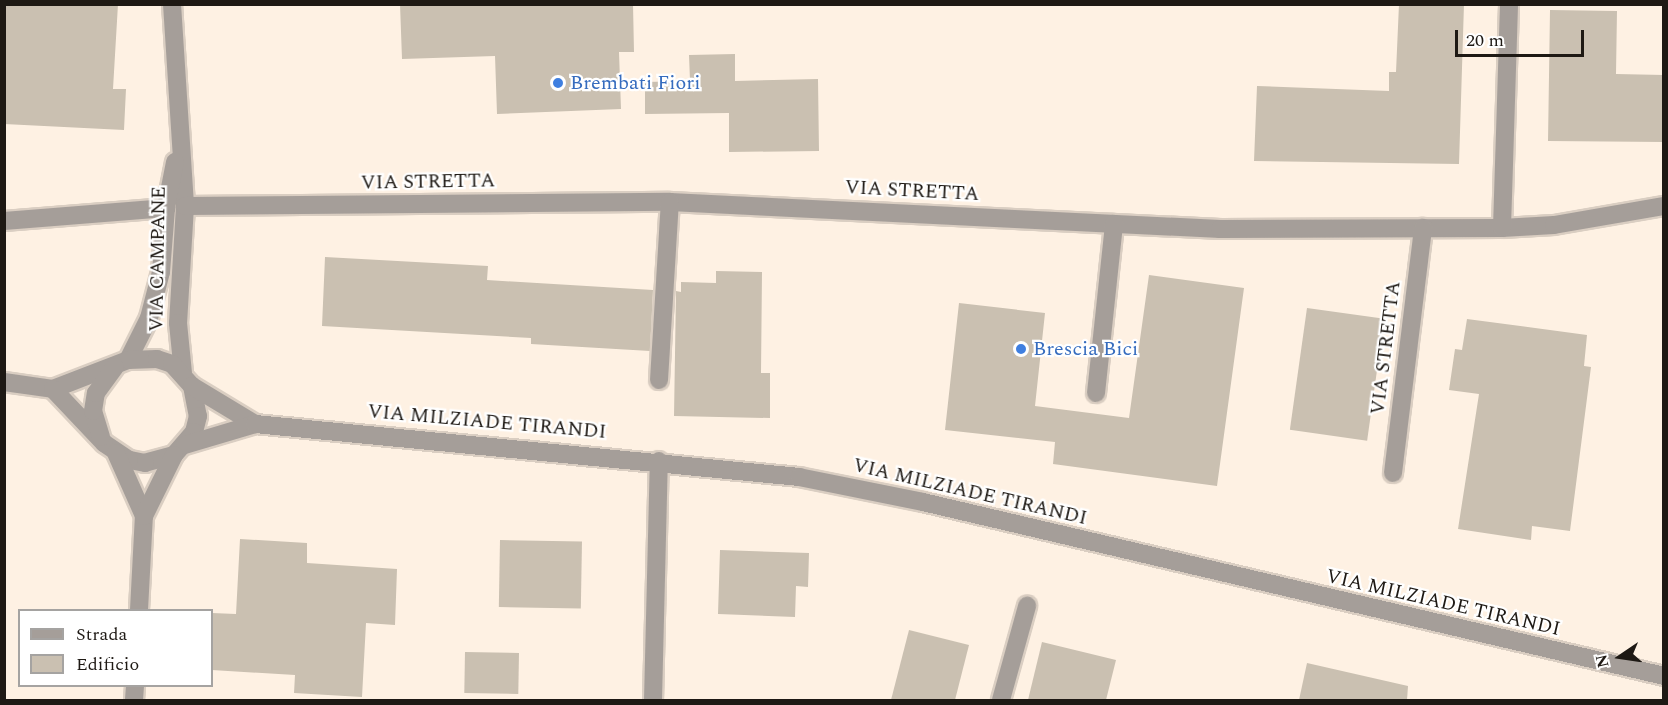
<!DOCTYPE html>
<style>
body{margin:0}
#map{position:relative;width:1668px;height:705px;overflow:hidden;background:#fef1e3;font-family:Spectral,serif}
div>[style]{position:absolute}
[style*='--x']{left:calc(var(--x)*1px);top:calc(var(--y)*1px);width:calc(var(--w)*1px);rotate:calc(var(--a)*1deg)}
.building>*{inset:0;background:#cac0b1;transform-origin:0 0}
.roads{filter:drop-shadow(2px 0 #dacec2) drop-shadow(-2px 0 #dacec2) drop-shadow(0 2px #dacec2) drop-shadow(0 -2px #dacec2)}
.minor>*{height:18px;margin:-9px;padding:0 9px;transform-origin:9px;border-radius:9px;background:#a59e99}
.dots>*{width:16px;height:16px;translate:-50% -50%;box-sizing:border-box;border:3px solid #fff;border-radius:50%}
span{translate:-50% -50%;white-space:nowrap;text-align:center;line-height:1.15;-webkit-text-stroke:4.5px #fff;paint-order:stroke}
.shop-label{font-size:20px;color:#366cbe}
.left{translate:0 -50%;text-align:left}
.street-label{font-size:20px;color:#1e1914}
.frame{position:absolute;inset:0;border:6px solid #1e1914;pointer-events:none}
.legend{position:absolute;left:18px;top:609px;width:195px;height:78px;box-sizing:border-box;background:#fff;border:2px solid #a5a3a1;margin:0;padding:8px 10px;list-style:none;font-size:18px;color:#1e1914}
.legend li{display:flex;align-items:center;gap:12px;height:30px}
.legend b{width:30px;border:2px solid #a5a3a1}
.north{position:absolute;left:1590px;top:627px;width:60px;height:60px;-webkit-text-stroke:4px #fff;paint-order:stroke;rotate:257deg;font-size:16px;font-weight:700;line-height:24px;text-align:center;color:#1e1914}
.north::after{content:'';display:block;margin:auto;width:21px;height:27px;background:#1e1914;clip-path:polygon(50% 0,100% 100%,50% 72%,0 100%)}
.scale{position:absolute;left:1455px;top:30px;width:129px;height:27px;box-sizing:border-box;border:3px solid #1e1914;border-top:0;padding-left:8px;font-size:18px;line-height:21px;white-space:nowrap;color:#1e1914;-webkit-text-stroke:4px #fff;paint-order:stroke}
</style>
<div id="map">
<div class="building">
<i style="clip-path:polygon(4px 4px,118px 4px,113px 89px,126px 89px,124px 130px,4px 124px)"></i>
<i style="clip-path:polygon(400px 4px,633px 4px,634px 52px,619px 52px,621px 109px,497px 114px,495px 56px,402px 59px)"></i>
<i style="clip-path:polygon(1399px 4px,1464px 4px,1459px 164px,1254px 161px,1257px 86px,1389px 91px,1389px 72px,1396px 72px)"></i>
<i style="clip-path:polygon(1550px 10px,1617px 11px,1616px 74px,1664px 75px,1664px 142px,1548px 141px)"></i>
<i style="clip-path:polygon(735px 54px,735px 81px,818px 79px,819px 151px,729px 152px,729px 113px,645px 114px,645px 82px,690px 81px,689px 55px)"></i>
<i style="clip-path:polygon(325px 257px,488px 266px,487px 280px,653px 290px,650px 351px,531px 344px,531px 338px,322px 326px)"></i>
<i style="clip-path:polygon(716px 271px,762px 272px,761px 373px,770px 373px,770px 418px,674px 416px,676px 291px,681px 292px,681px 282px,716px 283px)"></i>
<i style="clip-path:polygon(1149px 275px,1244px 288px,1217px 486px,1053px 464px,1055px 442px,945px 430px,959px 303px,1045px 313px,1035px 406px,1129px 418px)"></i>
<i style="left:1307px;top:308px;width:78px;height:123px;rotate:8deg"></i>
<i style="clip-path:polygon(1467px 319px,1587px 335px,1584px 366px,1591px 367px,1570px 531px,1532px 526px,1531px 540px,1458px 529px,1479px 394px,1449px 390px,1455px 349px,1462px 350px)"></i>
<i style="clip-path:polygon(240px 539px,307px 543px,307px 563px,397px 569px,395px 625px,366px 623px,362px 697px,294px 693px,295px 675px,212px 670px,212px 613px,236px 614px)"></i>
<i style="left:500px;top:540px;width:82px;height:67px;rotate:1deg"></i>
<i style="clip-path:polygon(720px 550px,809px 553px,808px 587px,796px 586px,795px 617px,718px 614px)"></i>
<i style="clip-path:polygon(909px 630px,969px 645px,955px 700px,891px 700px)"></i>
<i style="clip-path:polygon(1042px 642px,1116px 660px,1106px 700px,1028px 700px)"></i>
<i style="left:465px;top:652px;width:54px;height:41px;rotate:1deg"></i>
<i style="clip-path:polygon(1307px 663px,1408px 686px,1407px 700px,1299px 700px)"></i>
</div>
<div class="roads">
<div class="minor">
<i style="--x:172;--y:4;--w:202;--a:86.3"></i>
<i style="--x:185;--y:206;--w:117;--a:93.4"></i>
<i style="--x:178;--y:323;--w:50;--a:84.3"></i>
<i style="--x:185;--y:206;--w:485;--a:-0.5"></i>
<i style="--x:670;--y:202;--w:551;--a:2.81"></i>
<i style="--x:1220;--y:229;--w:282;--a:-0.2"></i>
<i style="--x:1502;--y:228;--w:52;--a:-3.3"></i>
<i style="--x:1554;--y:225;--w:112;--a:-9.8"></i>
<i style="--x:4;--y:221;--w:163;--a:-4.6"></i>
<i style="--x:1502;--y:228;--w:224;--a:-88.2"></i>
<i style="--x:128;--y:360;--w:47;--a:-63.4"></i>
<i style="--x:149;--y:318;--w:48;--a:-75.4"></i>
<i style="--x:161;--y:272;--w:64;--a:-85.5"></i>
<i style="--x:166;--y:208;--w:47;--a:-78.9"></i>
<i style="--x:659;--y:380;--w:178;--a:-86.5"></i>
<i style="--x:4;--y:382;--w:49;--a:8.1"></i>
<i style="--x:53;--y:389;--w:80;--a:-21.1"></i>
<i style="--x:128;--y:360;--w:29;--a:-2"></i>
<i style="--x:157;--y:359;--w:16;--a:18"></i>
<i style="--x:172;--y:364;--w:30;--a:48"></i>
<i style="--x:192;--y:386;--w:31;--a:79"></i>
<i style="--x:198;--y:416;--w:16;--a:104"></i>
<i style="--x:194;--y:432;--w:30;--a:131"></i>
<i style="--x:174;--y:455;--w:30;--a:165"></i>
<i style="--x:145;--y:463;--w:16;--a:-169"></i>
<i style="--x:129;--y:460;--w:30;--a:-146"></i>
<i style="--x:104;--y:443;--w:74;--a:-133.4"></i>
<i style="--x:192;--y:386;--w:74;--a:31.1"></i>
<i style="--x:1096;--y:393;--w:170;--a:-83.9"></i>
<i style="--x:101;--y:437;--w:27;--a:-107"></i>
<i style="--x:93;--y:411;--w:18;--a:-81"></i>
<i style="--x:96;--y:393;--w:32;--a:-54"></i>
<i style="--x:185;--y:445;--w:73;--a:-16.7"></i>
<i style="--x:255;--y:424;--w:547;--a:5.56"></i>
<i style="--x:799;--y:477;--w:126;--a:11.4"></i>
<i style="--x:923;--y:502;--w:761;--a:13.21"></i>
<i style="--x:116;--y:453;--w:69;--a:66"></i>
<i style="--x:1393;--y:473;--w:247;--a:-83"></i>
<i style="--x:139;--y:610;--w:94;--a:-87"></i>
<i style="--x:144;--y:516;--w:68;--a:-63.8"></i>
<i style="--x:134;--y:700;--w:14;--a:-86"></i>
<i style="--x:653;--y:700;--w:239;--a:-88.6"></i>
<i style="--x:1001;--y:700;--w:98;--a:-74.5"></i>
</div>
</div>
<div class="dots">
<i style="left:558px;top:83px;background:#3f7fe0"></i>
<i style="left:1021px;top:349px;background:#3f7fe0"></i>
</div>
<div class="shop-label">
<span class="left" style="left:570px;top:83px">Brembati Fiori</span>
<span class="left" style="left:1033px;top:349px">Brescia Bici</span>
</div>
<div class="street-label">
<span style="left:428px;top:182px;rotate:-1deg">VIA STRETTA</span>
<span style="left:912px;top:191px;rotate:3deg">VIA STRETTA</span>
<span style="left:158px;top:259px;rotate:-89deg">VIA CAMPANE</span>
<span style="left:1386px;top:348px;rotate:-83deg">VIA STRETTA</span>
<span style="left:487px;top:422px;rotate:5deg">VIA MILZIADE TIRANDI</span>
<span style="left:970px;top:492px;rotate:13deg">VIA MILZIADE TIRANDI</span>
<span style="left:1443px;top:603px;rotate:13deg">VIA MILZIADE TIRANDI</span>
</div>
<div class="frame"></div>
<ul class="legend">
<li><b style="height:8px;background:#a59e99"></b>Strada</li>
<li><b style="height:16px;background:#cac0b1"></b>Edificio</li>
</ul>
<div class="north">N</div>
<div class="scale">20 m</div>
</div>
